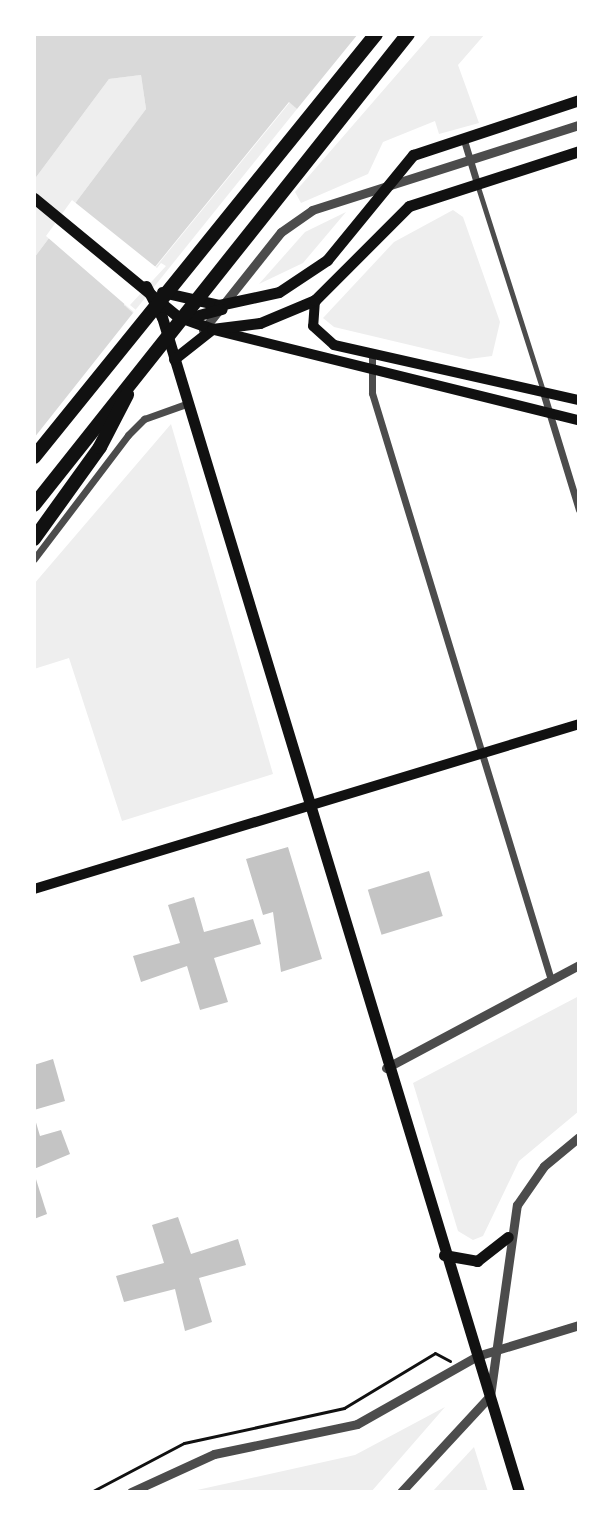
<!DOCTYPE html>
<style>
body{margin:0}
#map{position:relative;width:613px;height:1526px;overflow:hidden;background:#fff;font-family:Lora,serif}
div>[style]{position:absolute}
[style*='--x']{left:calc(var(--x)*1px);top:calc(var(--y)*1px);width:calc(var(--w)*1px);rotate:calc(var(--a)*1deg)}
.green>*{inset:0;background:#eee}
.water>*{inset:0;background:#d9d9d9}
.pier>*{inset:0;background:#fff}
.building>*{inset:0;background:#c4c4c4;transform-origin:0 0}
.path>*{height:3px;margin:-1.5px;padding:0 1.5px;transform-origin:1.5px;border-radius:1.5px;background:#111}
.pedestrian>*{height:5px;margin:-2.5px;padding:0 2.5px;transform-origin:2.5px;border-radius:2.5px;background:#4c4c4c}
.minor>*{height:7px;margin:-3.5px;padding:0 3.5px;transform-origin:3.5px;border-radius:3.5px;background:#4c4c4c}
.tertiary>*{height:9px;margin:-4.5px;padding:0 4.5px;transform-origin:4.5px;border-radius:4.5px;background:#4c4c4c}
.secondary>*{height:10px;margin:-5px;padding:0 5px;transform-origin:5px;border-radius:5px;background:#111}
.primary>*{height:11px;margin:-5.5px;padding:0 5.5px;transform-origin:5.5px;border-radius:5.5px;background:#111}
.motorway>*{height:14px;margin:-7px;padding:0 7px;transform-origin:7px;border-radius:7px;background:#111}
span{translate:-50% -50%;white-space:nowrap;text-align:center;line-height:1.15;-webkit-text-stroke:6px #fff;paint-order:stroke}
.frame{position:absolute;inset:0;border:36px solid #fff;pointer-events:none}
</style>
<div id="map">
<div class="green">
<i style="clip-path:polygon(432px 34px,485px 34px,458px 65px,479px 123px,439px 134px,435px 121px,383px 142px,368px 174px,301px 203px,295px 192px)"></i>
<i style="clip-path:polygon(141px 75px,146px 109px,34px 258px,34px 180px,109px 79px)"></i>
<i style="clip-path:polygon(290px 102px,297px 109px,133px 313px,124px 306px)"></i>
<i style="clip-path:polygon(453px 210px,463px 217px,500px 322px,492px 356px,469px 359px,334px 327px,323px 318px,394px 242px)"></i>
<i style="clip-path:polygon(346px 212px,303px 263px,259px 284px,305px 232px)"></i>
<i style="clip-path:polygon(171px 424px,273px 774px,122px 821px,69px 658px,34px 669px,34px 584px)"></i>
<i style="clip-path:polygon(579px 996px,579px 1111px,519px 1161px,483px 1236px,473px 1240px,458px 1231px,413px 1083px)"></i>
<i style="clip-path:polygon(445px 1407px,371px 1492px,188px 1492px,355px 1455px)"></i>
<i style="clip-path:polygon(474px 1447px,488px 1492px,432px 1492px)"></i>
</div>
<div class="water">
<i style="clip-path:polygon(34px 34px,358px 34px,297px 109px,289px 102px,124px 305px,133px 313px,34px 438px,34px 258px,146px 109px,141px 75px,109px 79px,34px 180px)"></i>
</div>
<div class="pier">
<i style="clip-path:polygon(72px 200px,157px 268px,161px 263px,166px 266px,130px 305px,136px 310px,136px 314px,46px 236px)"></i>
</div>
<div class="building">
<i style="clip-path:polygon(288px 847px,322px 959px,281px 972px,273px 912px,263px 915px,246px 859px)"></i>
<i style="left:429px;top:871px;width:47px;height:64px;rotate:73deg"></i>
<i style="clip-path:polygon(194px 897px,204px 932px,253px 919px,261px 944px,214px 958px,228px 1002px,200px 1010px,187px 966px,141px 982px,133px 956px,180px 943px,168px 905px)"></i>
<i style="clip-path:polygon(53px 1059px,65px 1101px,34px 1110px,34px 1065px)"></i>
<i style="clip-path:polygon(35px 1119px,40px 1136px,61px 1130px,70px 1154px,34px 1169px)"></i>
<i style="clip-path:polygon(34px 1173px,47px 1214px,34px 1219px)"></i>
<i style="clip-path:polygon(178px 1217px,191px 1254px,238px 1239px,246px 1265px,199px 1278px,212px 1322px,185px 1331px,175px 1289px,124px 1302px,116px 1276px,164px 1263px,152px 1225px)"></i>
</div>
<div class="path">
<i style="--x:91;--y:1492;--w:105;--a:-27.8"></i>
<i style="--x:184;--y:1443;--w:164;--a:-12.3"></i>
<i style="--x:344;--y:1408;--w:106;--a:-31.1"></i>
<i style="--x:435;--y:1353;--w:17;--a:28"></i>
</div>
<div class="pedestrian">
<i style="--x:477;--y:184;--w:217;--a:72.3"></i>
</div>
<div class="minor">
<i style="--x:463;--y:137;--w:48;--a:73.1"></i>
<i style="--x:372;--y:356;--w:37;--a:90"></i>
<i style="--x:372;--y:393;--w:614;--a:73.04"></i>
<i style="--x:543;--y:392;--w:123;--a:73"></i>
<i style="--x:34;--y:559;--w:156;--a:-52.8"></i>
<i style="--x:128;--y:435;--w:23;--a:-45"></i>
<i style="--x:144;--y:419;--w:45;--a:-19.7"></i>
</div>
<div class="tertiary">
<i style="--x:203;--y:330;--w:125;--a:-51.5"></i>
<i style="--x:281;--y:232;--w:38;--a:-35"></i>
<i style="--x:312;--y:210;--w:280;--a:-17.7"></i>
<i style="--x:386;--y:1068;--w:219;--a:-28.1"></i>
<i style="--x:131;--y:1492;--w:91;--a:-24.6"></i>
<i style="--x:214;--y:1454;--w:146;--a:-11.8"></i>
<i style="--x:357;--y:1424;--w:138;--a:-29.5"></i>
<i style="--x:477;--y:1356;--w:107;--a:-16.9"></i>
<i style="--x:401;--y:1492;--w:131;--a:-47.2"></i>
<i style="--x:490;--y:1396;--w:193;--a:-82"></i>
<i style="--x:517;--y:1205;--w:47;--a:-55.3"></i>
<i style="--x:544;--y:1166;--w:45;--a:-39.6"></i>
</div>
<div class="secondary">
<i style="--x:315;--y:300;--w:26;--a:94"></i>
<i style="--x:313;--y:326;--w:28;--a:42"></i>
<i style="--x:334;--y:345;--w:251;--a:12.7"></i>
<i style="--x:214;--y:330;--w:376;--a:13.9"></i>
<i style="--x:34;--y:889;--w:569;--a:-16.84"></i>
</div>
<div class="primary">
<i style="--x:34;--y:198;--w:185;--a:39.5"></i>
<i style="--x:177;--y:316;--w:37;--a:20"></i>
<i style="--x:146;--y:286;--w:35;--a:63"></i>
<i style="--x:162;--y:317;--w:1228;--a:73.1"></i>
<i style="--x:162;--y:292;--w:58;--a:12.8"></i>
<i style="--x:219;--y:305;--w:61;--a:-12.2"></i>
<i style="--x:279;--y:292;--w:58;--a:-33.7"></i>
<i style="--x:327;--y:260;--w:136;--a:-50.7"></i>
<i style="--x:413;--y:155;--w:175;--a:-18.3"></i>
<i style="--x:184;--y:319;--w:39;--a:-15"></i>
<i style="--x:174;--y:359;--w:48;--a:-38.3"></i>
<i style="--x:212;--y:329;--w:48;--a:-7.1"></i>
<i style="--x:260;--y:323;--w:60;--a:-22.7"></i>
<i style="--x:315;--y:300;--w:133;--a:-45"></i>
<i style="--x:409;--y:206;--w:179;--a:-17.9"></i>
<i style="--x:444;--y:1255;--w:34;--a:10"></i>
<i style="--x:477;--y:1261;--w:39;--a:-38"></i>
</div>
<div class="motorway">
<i style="--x:34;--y:457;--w:544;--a:-51.04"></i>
<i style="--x:34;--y:505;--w:601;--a:-51.55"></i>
<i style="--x:34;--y:539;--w:113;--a:-54.3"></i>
<i style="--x:100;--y:447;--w:59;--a:-62.6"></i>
</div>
<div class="frame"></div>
</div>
